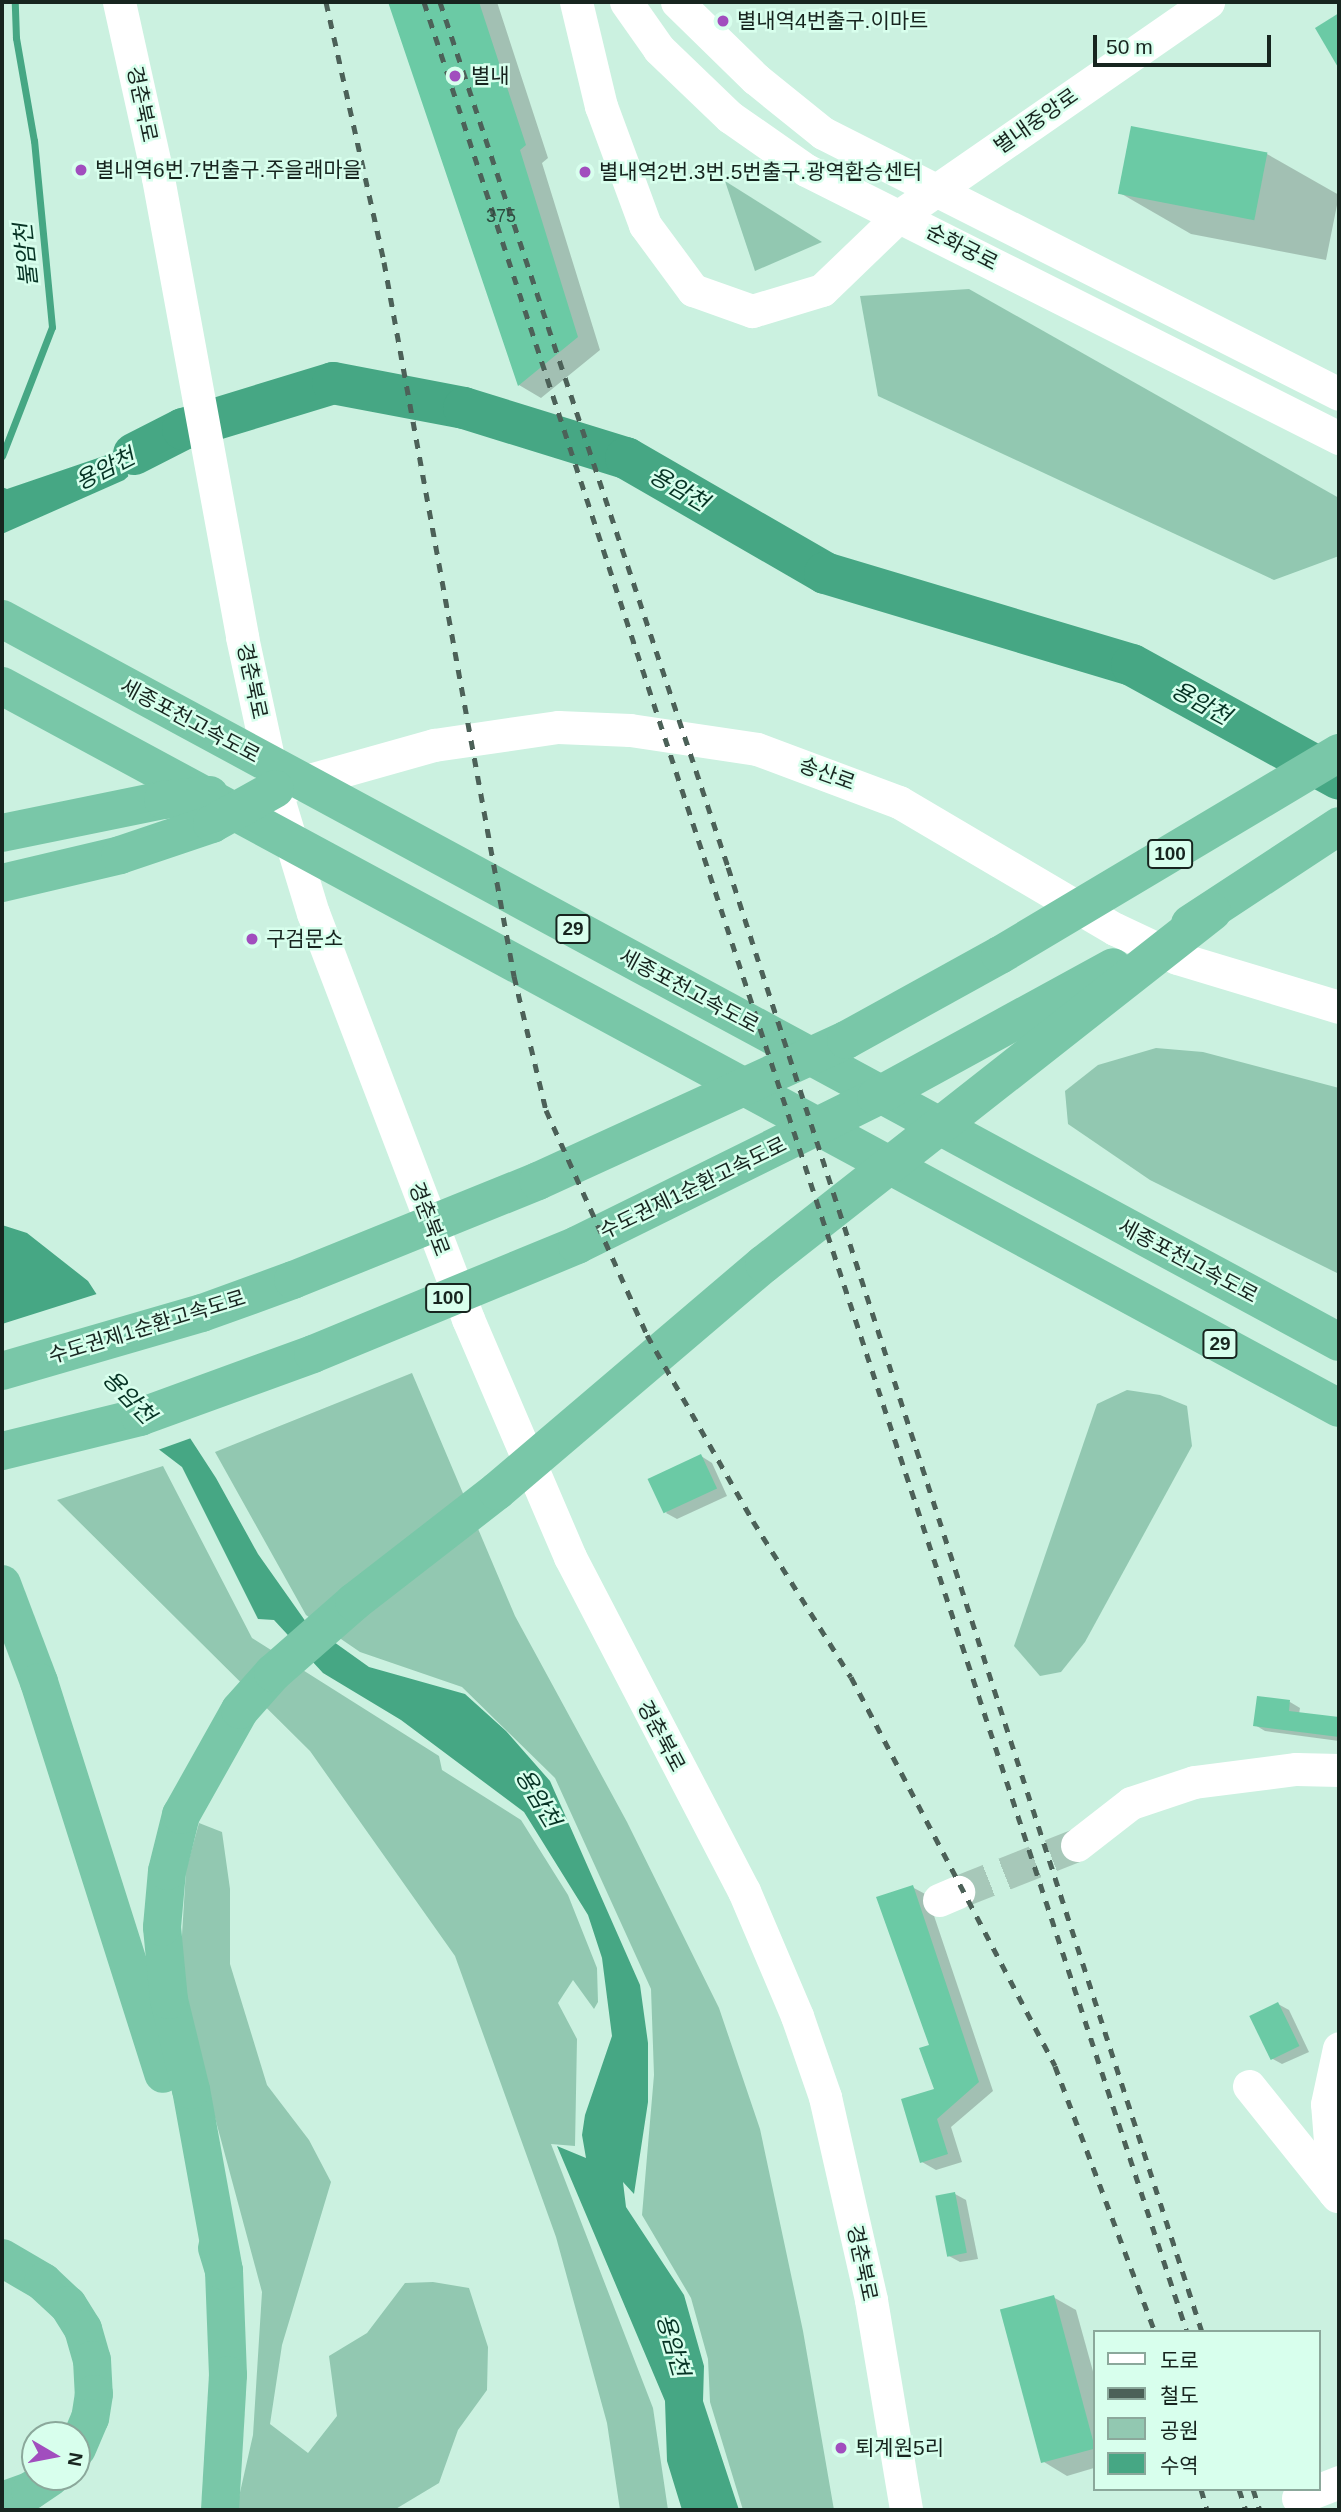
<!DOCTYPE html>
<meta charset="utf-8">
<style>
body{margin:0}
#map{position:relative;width:1341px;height:2512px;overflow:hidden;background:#cbf1e0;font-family:Arial,"Noto Sans KR",sans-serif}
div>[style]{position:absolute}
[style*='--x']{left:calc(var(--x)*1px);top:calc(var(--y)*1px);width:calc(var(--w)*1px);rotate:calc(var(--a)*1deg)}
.green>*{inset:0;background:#92c8b1}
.water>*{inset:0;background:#46a784}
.pier>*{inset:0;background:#cbf1e0}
.shadow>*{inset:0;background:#0003}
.stream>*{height:7px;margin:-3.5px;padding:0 3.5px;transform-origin:3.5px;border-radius:3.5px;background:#46a784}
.river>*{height:42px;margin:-21px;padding:0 21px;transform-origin:21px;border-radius:21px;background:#46a784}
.building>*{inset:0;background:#6bcaa5;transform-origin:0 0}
.minor-tunnel>*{height:33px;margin-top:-16.5px;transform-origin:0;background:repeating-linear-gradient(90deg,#a7c8b9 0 33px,transparent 0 50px)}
.minor>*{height:33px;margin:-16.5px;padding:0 16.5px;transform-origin:16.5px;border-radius:16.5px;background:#fff}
.highway>*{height:38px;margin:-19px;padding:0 19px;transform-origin:19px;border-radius:19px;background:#79c7a8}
.rail>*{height:5px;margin-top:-2.5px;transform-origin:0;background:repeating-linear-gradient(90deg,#4c6158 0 9px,transparent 0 18px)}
.dots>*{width:19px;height:19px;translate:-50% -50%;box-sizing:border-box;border:4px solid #d8ffed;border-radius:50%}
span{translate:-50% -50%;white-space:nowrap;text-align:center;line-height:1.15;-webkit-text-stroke:5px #d8ffed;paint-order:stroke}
.number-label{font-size:18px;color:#2c4e40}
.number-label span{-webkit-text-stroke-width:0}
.shield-label span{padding:2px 5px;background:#d8ffed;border:2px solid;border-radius:5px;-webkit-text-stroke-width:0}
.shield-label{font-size:19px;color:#17251f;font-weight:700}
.poi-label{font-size:21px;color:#17251f}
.left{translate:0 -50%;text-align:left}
.street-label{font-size:21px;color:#17251f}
.water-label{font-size:23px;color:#063324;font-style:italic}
.frame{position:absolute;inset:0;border:4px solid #17251f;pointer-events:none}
.legend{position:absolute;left:1093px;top:2330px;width:228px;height:161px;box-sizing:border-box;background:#d8ffed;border:2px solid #8ba89b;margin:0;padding:9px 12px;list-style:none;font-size:21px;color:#17251f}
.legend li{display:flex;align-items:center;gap:14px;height:35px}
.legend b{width:35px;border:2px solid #8ba89b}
.north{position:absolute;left:21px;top:2421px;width:70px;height:70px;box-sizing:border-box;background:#d8ffed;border:2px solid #8ba89b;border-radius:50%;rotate:100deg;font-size:19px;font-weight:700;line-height:28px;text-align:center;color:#17251f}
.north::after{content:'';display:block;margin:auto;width:24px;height:32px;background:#a14ebe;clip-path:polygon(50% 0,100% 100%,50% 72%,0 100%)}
.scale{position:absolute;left:1093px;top:35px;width:178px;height:32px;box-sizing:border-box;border:4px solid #17251f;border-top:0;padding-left:9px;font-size:21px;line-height:24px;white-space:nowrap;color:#17251f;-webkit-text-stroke:5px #d8ffed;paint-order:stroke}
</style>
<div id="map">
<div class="green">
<i style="clip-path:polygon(725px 181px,822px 242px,755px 271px)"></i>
<i style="clip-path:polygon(969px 289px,1339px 498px,1339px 556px,1274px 580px,878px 396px,860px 296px)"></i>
<i style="clip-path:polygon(1156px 1048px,1203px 1052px,1339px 1088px,1339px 1274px,1150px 1180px,1068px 1124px,1065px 1091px,1098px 1065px)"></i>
<i style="clip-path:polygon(412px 1373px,515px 1616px,627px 1822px,719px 2008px,760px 2129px,803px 2331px,834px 2510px,743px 2510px,710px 2402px,708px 2359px,691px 2298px,642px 2215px,654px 2075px,651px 1989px,555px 1778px,462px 1687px,360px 1652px,306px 1615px,215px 1452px)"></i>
<i style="clip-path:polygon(1127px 1390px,1160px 1395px,1187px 1406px,1192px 1446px,1085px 1642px,1061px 1672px,1040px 1676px,1014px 1646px,1097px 1404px)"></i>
<i style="clip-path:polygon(163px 1466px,252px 1638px,439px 1756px,442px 1770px,521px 1820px,568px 1895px,597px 1968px,598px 2002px,594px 2009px,573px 1980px,558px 2003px,577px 2039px,575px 2146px,551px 2144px,653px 2408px,668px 2510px,620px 2510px,607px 2423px,556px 2237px,455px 1956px,310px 1751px,57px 1500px)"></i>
<i style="clip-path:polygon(199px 1823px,222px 1832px,230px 1889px,230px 1964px,267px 2085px,309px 2140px,331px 2182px,282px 2345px,270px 2424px,308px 2453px,337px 2416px,329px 2356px,367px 2333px,405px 2283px,433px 2282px,469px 2288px,488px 2347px,487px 2390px,458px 2430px,439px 2483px,394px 2510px,236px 2510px,253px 2435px,262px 2292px,179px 1984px,186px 1870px)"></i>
</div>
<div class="water">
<i style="clip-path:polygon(183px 429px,124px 480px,2px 534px,2px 487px,7px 489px)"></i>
<i style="clip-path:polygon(2px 1225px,27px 1233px,88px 1281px,216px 1478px,258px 1554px,306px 1622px,369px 1667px,465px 1694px,506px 1731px,550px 1781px,640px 1985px,648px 2043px,648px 2102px,634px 2194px,623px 2182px,626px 2207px,684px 2295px,704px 2366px,703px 2401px,739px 2510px,682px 2510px,667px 2461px,665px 2401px,557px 2146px,586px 2158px,582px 2135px,585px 2115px,612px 2036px,602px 1958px,588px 1915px,524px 1812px,401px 1720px,323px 1673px,274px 1620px,258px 1619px,182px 1467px,2px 1330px)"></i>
</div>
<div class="pier">
<i style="clip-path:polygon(182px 425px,186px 431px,129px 480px,122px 446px)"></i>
<i style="clip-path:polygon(100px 1293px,194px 1437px,155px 1451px,2px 1334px,2px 1324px)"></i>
</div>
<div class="shadow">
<i style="clip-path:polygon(390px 2px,497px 2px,548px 158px,542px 163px,600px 350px,541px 398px,519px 385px)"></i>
<i style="clip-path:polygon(1267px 154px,1339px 195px,1326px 260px,1191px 234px,1120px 193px)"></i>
<i style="clip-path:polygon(701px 1456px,712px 1463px,727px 1496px,677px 1519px,666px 1513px)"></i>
<i style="clip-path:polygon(1290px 1702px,1300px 1708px,1299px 1714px,1339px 1719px,1339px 1741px,1265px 1731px,1255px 1725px)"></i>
<i style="clip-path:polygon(912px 1887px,927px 1895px,993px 2091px,951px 2127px,962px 2162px,936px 2170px,922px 2162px,936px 2090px)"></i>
<i style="clip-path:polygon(1278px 2004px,1289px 2010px,1309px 2052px,1282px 2064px,1271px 2058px)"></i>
<i style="clip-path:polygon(955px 2194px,966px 2200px,978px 2259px,960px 2262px,949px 2256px)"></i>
<i style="clip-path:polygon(1053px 2297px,1076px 2310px,1094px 2375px,1094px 2468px,1067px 2476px,1044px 2462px)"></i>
</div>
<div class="stream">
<i style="--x:2;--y:456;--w:138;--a:-68.8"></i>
<i style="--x:52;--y:327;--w:187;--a:-95.5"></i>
<i style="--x:34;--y:141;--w:105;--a:-99.9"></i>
<i style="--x:16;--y:38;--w:36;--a:-92"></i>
</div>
<div class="river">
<i style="--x:134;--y:454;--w:55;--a:-27"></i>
<i style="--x:183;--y:429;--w:157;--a:-17"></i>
<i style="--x:333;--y:383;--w:133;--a:10.8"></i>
<i style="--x:464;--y:408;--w:170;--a:17.2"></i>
<i style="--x:626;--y:458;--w:230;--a:30"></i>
<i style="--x:825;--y:573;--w:320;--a:16.7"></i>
<i style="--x:1132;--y:665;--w:236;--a:28.8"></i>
</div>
<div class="building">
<i style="clip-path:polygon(388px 2px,479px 2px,526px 145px,520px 150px,578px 337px,518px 386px)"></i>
<i style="clip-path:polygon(1339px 13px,1339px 69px,1315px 28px)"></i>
<i style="left:1131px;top:126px;width:139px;height:69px;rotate:11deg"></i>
<i style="left:701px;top:1454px;width:38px;height:59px;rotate:65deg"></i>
<i style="clip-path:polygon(1257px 1696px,1290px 1700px,1289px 1711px,1339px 1717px,1339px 1737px,1253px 1726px)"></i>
<i style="clip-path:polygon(913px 1885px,979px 2082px,937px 2119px,948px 2154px,920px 2163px,901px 2099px,934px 2089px,919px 2048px,929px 2045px,876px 1897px)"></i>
<i style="left:1278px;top:2002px;width:49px;height:32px;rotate:64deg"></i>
<i style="left:955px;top:2192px;width:62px;height:20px;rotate:79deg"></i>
<i style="left:1054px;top:2295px;width:159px;height:56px;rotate:75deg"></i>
</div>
<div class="minor-tunnel">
<i style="--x:958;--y:1892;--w:128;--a:-21.6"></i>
</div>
<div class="minor">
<i style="--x:119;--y:2;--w:180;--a:77.5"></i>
<i style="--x:158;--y:178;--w:467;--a:79.6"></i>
<i style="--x:242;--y:637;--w:156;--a:77.8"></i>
<i style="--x:275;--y:789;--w:130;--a:73"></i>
<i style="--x:313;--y:913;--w:435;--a:69.1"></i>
<i style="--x:468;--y:1319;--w:259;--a:66.8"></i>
<i style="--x:570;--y:1557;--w:377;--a:62.5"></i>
<i style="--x:744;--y:1891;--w:136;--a:67"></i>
<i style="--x:797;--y:2016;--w:86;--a:70.9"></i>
<i style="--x:825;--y:2097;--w:208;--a:77.2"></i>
<i style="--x:871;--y:2300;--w:213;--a:80.5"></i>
<i style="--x:576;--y:2;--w:107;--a:76.5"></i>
<i style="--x:601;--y:106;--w:127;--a:69.7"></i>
<i style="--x:645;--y:225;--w:81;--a:53.6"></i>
<i style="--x:693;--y:290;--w:63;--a:19.6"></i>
<i style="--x:752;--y:311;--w:73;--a:-16.7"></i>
<i style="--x:822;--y:290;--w:107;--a:-43.9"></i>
<i style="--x:899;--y:216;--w:376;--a:-34.7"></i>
<i style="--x:626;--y:2;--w:57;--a:54.9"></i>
<i style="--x:659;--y:49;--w:98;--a:43.8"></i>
<i style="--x:730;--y:117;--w:93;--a:34.9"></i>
<i style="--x:806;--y:170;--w:597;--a:26.69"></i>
<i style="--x:677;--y:2;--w:110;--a:44.3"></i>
<i style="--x:756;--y:79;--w:86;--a:38.9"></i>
<i style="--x:823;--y:133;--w:578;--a:26.83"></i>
<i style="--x:288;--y:786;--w:152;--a:-15.7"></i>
<i style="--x:434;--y:745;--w:125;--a:-8.3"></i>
<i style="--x:558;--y:727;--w:72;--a:2.4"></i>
<i style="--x:630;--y:730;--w:128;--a:8.5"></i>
<i style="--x:757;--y:749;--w:152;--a:20.5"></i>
<i style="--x:899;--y:802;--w:251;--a:30.5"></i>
<i style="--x:1115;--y:929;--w:68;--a:25.1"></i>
<i style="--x:1177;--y:958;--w:169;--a:16.8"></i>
<i style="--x:1077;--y:1845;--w:68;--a:-37.9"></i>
<i style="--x:1131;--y:1803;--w:66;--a:-18.4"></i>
<i style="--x:1194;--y:1782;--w:103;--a:-7.3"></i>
<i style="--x:1296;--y:1769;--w:43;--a:1.3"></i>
<i style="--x:939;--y:1900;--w:21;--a:-23"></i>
<i style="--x:1249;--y:2086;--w:141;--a:51.3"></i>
<i style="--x:1334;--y:2192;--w:88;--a:-94.5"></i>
<i style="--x:1327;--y:2104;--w:57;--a:-77.9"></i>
<i style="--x:1298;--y:2498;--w:44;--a:-21.3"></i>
</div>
<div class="highway">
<i style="--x:2;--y:619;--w:1520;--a:28.4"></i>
<i style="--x:2;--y:686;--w:1519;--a:28.37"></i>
<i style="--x:2;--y:833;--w:164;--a:-11.6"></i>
<i style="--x:163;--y:800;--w:47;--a:-6.1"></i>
<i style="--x:2;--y:883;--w:121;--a:-13.3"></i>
<i style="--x:120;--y:855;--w:97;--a:-18.6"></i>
<i style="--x:212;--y:824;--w:72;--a:-29.1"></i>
<i style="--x:1190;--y:924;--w:178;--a:-33.3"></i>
<i style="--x:2;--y:1371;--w:208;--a:-16.2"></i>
<i style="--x:202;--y:1313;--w:97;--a:-19.9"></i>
<i style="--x:293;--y:1280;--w:264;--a:-22"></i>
<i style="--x:538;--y:1181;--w:339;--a:-24.6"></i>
<i style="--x:846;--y:1040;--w:176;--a:-28.9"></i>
<i style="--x:1000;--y:955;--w:395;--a:-30.8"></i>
<i style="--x:2;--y:1451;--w:142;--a:-13.8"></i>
<i style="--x:140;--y:1417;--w:184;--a:-20"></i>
<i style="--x:313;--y:1354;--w:286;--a:-22.4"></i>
<i style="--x:577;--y:1245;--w:334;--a:-26.3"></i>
<i style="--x:876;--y:1097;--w:270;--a:-28.7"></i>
<i style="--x:2;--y:1584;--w:105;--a:69.3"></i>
<i style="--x:39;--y:1682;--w:411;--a:72.4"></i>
<i style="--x:217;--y:2248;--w:24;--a:73"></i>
<i style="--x:224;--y:2271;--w:104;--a:87.8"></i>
<i style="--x:228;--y:2375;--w:135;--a:93.4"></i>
<i style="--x:2;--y:2258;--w:48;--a:30.3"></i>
<i style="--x:43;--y:2282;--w:34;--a:43"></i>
<i style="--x:68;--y:2305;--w:28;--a:58"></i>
<i style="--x:83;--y:2329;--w:32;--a:74"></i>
<i style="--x:92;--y:2360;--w:34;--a:87"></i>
<i style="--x:94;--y:2394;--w:24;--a:99"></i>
<i style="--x:90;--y:2418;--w:33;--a:113"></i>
<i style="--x:224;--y:2271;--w:184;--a:-100.3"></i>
<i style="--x:191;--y:2090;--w:93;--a:-103.7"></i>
<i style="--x:169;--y:2000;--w:73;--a:-95.5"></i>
<i style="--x:162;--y:1927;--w:56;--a:-84.9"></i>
<i style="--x:167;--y:1871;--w:58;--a:-76"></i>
<i style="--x:181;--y:1815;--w:120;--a:-60.7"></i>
<i style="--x:240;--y:1710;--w:50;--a:-48.3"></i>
<i style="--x:273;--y:1673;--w:108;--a:-41.2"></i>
<i style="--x:354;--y:1602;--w:181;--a:-37.8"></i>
<i style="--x:497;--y:1491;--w:350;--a:-40.4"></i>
<i style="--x:764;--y:1264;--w:570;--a:-38.16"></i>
<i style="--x:2;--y:2501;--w:30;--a:-20"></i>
<i style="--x:30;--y:2491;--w:25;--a:-34"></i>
</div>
<div class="rail">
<i style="--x:326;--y:2;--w:266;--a:77.4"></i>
<i style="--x:384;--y:262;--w:726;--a:79.68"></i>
<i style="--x:514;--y:976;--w:138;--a:76.6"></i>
<i style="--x:546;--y:1110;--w:247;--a:65.8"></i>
<i style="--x:647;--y:1335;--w:214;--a:60.3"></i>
<i style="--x:753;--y:1521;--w:184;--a:57.9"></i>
<i style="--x:851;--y:1677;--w:439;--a:62.3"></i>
<i style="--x:1055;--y:2066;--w:284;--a:69.4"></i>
<i style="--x:424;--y:2;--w:2452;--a:71.87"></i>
<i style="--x:440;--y:2;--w:912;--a:71.58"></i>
<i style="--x:728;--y:867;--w:1540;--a:72.07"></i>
<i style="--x:1201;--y:2489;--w:22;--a:74"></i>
<i style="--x:1239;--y:2489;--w:22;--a:72"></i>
<i style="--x:1253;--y:2489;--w:22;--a:72"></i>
</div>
<div class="dots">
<i style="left:723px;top:21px;background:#a14ebe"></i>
<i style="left:455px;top:76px;background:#a14ebe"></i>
<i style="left:81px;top:170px;background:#a14ebe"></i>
<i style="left:585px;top:172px;background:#a14ebe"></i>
<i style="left:252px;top:939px;background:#a14ebe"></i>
<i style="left:841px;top:2448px;background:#a14ebe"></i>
</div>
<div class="number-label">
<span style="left:501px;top:216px">375</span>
</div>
<div class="shield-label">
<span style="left:1170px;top:854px">100</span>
<span style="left:573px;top:929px">29</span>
<span style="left:448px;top:1298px">100</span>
<span style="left:1220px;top:1344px">29</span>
</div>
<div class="poi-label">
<span class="left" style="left:737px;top:21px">별내역4번출구.이마트</span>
<span class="left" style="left:471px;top:76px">별내</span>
<span class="left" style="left:95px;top:170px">별내역6번.7번출구.주을래마을</span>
<span class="left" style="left:599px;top:172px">별내역2번.3번.5번출구.광역환승센터</span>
<span class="left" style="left:266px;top:939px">구검문소</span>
<span class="left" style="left:855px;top:2448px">퇴계원5리</span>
</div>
<div class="street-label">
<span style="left:142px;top:104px;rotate:78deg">경춘북로</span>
<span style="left:1036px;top:121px;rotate:-35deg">별내중앙로</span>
<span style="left:962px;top:247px;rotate:27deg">순화궁로</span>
<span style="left:252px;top:681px;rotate:78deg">경춘북로</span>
<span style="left:190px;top:721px;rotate:28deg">세종포천고속도로</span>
<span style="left:827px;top:774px;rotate:20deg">송산로</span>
<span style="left:689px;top:991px;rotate:28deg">세종포천고속도로</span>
<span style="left:693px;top:1188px;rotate:-26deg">수도권제1순환고속도로</span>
<span style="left:429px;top:1219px;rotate:69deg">경춘북로</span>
<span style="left:1188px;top:1261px;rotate:28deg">세종포천고속도로</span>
<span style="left:147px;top:1327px;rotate:-17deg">수도권제1순환고속도로</span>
<span style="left:661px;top:1736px;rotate:62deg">경춘북로</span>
<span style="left:862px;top:2263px;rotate:78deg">경춘북로</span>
</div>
<div class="water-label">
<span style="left:26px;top:255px;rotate:-96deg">불암천</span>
<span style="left:105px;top:469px;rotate:-27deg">용암천</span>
<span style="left:679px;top:489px;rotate:30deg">용암천</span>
<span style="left:1201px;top:703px;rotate:29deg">용암천</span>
<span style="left:129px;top:1397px;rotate:46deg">용암천</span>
<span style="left:538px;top:1798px;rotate:59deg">용암천</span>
<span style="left:673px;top:2345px;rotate:74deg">용암천</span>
</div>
<div class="frame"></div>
<ul class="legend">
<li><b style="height:9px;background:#fff"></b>도로</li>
<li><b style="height:9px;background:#4c6158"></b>철도</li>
<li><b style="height:19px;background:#92c8b1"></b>공원</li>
<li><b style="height:19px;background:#46a784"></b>수역</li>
</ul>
<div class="north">N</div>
<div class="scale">50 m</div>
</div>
